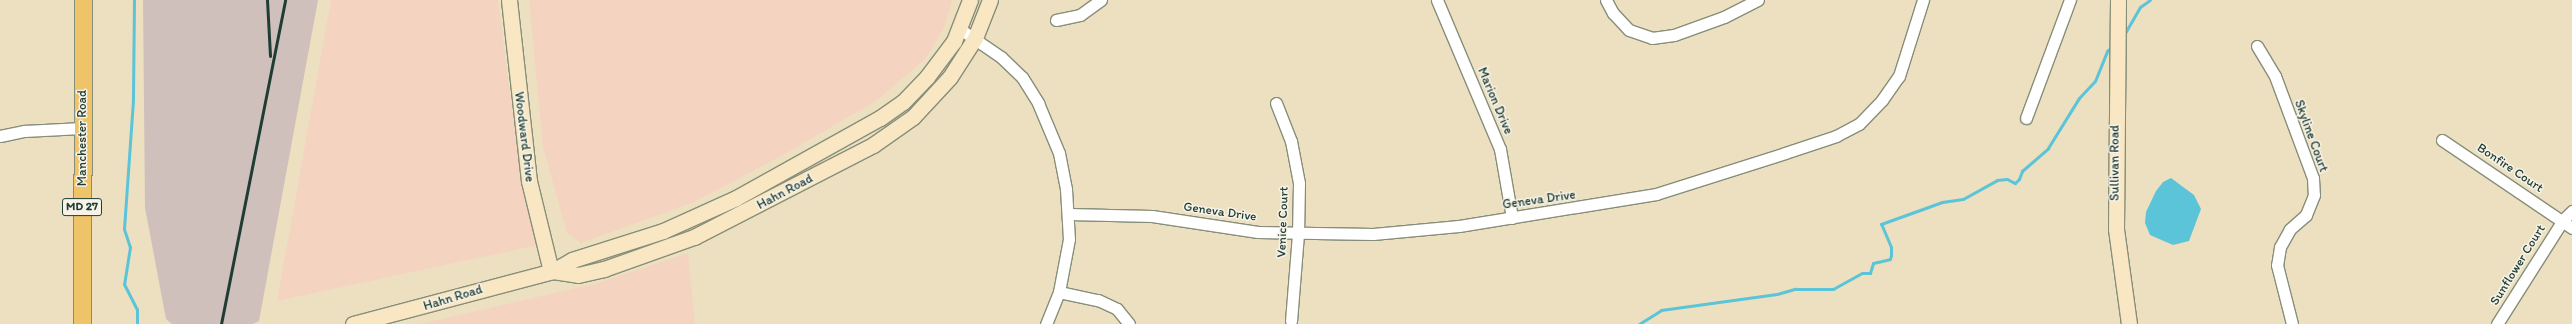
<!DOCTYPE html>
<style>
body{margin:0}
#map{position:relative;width:2572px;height:324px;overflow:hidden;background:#ece0c0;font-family:Itim,sans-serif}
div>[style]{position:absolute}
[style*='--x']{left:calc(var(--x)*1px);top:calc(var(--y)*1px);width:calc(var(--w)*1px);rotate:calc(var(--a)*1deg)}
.built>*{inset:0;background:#f4d3c0}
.industrial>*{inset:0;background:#d0c0bc}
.water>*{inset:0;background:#5cc4d8}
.stream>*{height:3px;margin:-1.5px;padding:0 1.5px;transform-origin:1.5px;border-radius:1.5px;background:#5cc4d8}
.roads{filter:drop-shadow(1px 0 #868e7a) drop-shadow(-1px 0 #868e7a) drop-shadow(0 1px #868e7a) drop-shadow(0 -1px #868e7a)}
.street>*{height:11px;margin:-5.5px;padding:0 5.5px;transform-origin:5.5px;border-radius:5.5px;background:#fff}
.secondary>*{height:15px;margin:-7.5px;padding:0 7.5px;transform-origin:7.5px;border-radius:7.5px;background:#f9e7c3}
.primary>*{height:17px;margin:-8.5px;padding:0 8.5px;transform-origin:8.5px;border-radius:8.5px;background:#efc469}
.rail>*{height:3px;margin:-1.5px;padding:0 1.5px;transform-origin:1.5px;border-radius:1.5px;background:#1f3d34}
span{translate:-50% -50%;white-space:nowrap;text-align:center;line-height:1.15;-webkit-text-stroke:3px #f7f3e8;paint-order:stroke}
.shield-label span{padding:1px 3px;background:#f7f3e8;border:1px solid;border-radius:3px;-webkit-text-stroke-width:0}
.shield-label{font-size:12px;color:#1f3d34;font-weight:700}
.street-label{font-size:13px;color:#1f3d34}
</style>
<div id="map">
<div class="built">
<i style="clip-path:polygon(331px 0,498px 0,516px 139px,538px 245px,277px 301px)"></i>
<i style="clip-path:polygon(529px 0,952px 0,944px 28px,925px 59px,876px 101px,783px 155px,694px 202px,581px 243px,567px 233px,543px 147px)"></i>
<i style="clip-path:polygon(688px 253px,695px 324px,420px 324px,598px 283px)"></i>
</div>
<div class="industrial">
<i style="clip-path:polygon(143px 0,318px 0,259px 321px,253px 324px,172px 324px,166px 319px,145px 208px)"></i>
</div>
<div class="water">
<i style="clip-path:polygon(2171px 178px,2194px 195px,2201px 209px,2189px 241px,2173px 245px,2150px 235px,2145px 223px,2146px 212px,2156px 191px,2163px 182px)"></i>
</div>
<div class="stream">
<i style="--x:134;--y:0;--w:100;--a:90.6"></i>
<i style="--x:133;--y:100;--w:129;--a:94"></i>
<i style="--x:124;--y:229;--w:19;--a:72"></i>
<i style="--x:130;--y:247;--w:37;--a:99"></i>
<i style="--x:124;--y:284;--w:28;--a:63"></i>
<i style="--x:137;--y:309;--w:15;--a:90"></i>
<i style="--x:2125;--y:33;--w:30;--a:-60"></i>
<i style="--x:2140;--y:7;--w:12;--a:-35"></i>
<i style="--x:1639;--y:324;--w:26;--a:-32"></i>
<i style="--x:1661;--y:310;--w:117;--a:-7.9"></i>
<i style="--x:1777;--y:294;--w:19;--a:-16"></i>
<i style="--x:1795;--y:289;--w:38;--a:0"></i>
<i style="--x:1833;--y:289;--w:33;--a:-29"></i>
<i style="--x:1862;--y:273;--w:8;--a:0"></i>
<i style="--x:1870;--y:273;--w:10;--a:-73"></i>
<i style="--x:1873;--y:263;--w:17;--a:-13"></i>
<i style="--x:1890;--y:259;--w:4;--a:-76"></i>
<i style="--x:1891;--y:255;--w:8;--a:-90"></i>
<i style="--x:1891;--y:247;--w:25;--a:-113"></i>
<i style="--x:1881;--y:224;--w:65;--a:-19.8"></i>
<i style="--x:1942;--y:202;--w:21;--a:-8"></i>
<i style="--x:1963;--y:199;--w:39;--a:-29"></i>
<i style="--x:1997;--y:180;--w:10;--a:-6"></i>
<i style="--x:2007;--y:179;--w:9;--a:27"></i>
<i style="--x:2015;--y:183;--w:6;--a:-45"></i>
<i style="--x:2019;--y:179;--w:9;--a:-69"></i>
<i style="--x:2022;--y:171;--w:35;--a:-41"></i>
<i style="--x:2048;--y:148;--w:59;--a:-58.2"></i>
<i style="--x:2079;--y:98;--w:23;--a:-47"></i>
<i style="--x:2095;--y:81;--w:32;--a:-68"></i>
<i style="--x:2107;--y:51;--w:8;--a:-40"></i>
</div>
<div class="roads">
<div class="street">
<i style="--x:1437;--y:0;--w:162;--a:67.1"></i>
<i style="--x:1500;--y:149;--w:70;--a:80.1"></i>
<i style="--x:1606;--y:0;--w:15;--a:62"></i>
<i style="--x:1613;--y:13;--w:23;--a:47"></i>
<i style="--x:1629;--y:30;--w:24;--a:19"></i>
<i style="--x:1652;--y:38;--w:22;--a:-8"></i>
<i style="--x:1674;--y:35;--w:53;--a:-19.8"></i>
<i style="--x:1724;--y:17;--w:38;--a:-27"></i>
<i style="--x:1056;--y:20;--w:25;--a:-12"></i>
<i style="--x:1080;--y:15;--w:26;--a:-36"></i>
<i style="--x:960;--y:29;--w:50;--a:34.3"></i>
<i style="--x:1001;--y:57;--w:29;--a:44"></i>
<i style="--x:1022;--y:77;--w:31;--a:58"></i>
<i style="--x:1038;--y:103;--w:54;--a:67.2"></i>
<i style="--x:1059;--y:153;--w:37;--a:79"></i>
<i style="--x:1066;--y:189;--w:50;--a:86.6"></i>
<i style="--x:1069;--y:239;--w:54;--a:100.7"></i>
<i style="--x:1059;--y:292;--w:35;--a:112"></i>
<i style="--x:2257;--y:46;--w:35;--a:59"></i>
<i style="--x:2275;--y:76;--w:109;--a:69.6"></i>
<i style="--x:2313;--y:178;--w:17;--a:87"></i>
<i style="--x:2314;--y:195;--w:22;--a:112"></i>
<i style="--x:2306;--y:215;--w:21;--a:139"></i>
<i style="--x:2290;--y:229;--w:21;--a:119"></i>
<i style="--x:2280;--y:247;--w:18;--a:99"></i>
<i style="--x:2277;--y:265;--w:61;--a:75.7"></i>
<i style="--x:1276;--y:103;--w:41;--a:68.5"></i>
<i style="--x:1291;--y:141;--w:43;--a:79.2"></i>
<i style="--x:1299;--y:183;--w:51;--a:91.1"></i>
<i style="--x:1298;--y:234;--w:87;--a:94.6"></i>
<i style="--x:2026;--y:118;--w:126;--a:-69.6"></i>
<i style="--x:0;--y:136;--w:25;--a:-12"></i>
<i style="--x:24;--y:131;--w:58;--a:-3"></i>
<i style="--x:2442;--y:140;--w:157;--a:34.1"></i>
<i style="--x:1069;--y:214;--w:83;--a:1.4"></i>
<i style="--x:1152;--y:216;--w:107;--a:8.6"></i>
<i style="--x:1258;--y:232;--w:115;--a:1"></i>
<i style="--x:1373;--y:234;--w:86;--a:-5.3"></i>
<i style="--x:1459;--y:226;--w:200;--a:-9.2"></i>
<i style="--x:1656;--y:194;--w:135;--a:-17.6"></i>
<i style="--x:1785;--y:153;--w:54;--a:-18.4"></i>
<i style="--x:1836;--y:136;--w:26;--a:-28"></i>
<i style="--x:1859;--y:124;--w:33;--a:-46"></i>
<i style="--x:1882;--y:100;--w:29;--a:-55"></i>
<i style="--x:1899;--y:76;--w:80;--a:-72.5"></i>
<i style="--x:1059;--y:292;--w:40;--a:12"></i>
<i style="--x:1098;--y:300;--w:21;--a:25"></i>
<i style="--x:1117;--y:309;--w:19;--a:51"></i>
<i style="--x:2497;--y:324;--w:123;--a:-57.6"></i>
<i style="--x:2563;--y:220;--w:13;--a:-45"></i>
</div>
<div class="secondary">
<i style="--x:509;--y:0;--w:182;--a:83.7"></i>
<i style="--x:529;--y:181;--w:93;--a:76.3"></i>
<i style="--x:2118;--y:0;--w:229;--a:90.5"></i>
<i style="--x:2116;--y:229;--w:96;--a:82.2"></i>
<i style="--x:553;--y:271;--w:25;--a:9"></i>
<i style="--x:578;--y:275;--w:27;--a:-13"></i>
<i style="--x:604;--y:269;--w:96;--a:-19.6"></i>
<i style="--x:694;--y:237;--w:201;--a:-27.2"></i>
<i style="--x:873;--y:145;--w:49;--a:-35"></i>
<i style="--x:913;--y:117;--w:54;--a:-47.2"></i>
<i style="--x:950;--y:77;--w:46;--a:-57.3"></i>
<i style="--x:975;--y:38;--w:41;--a:-68.5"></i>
<i style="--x:353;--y:324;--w:207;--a:-14.8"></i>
<i style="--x:553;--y:271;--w:22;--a:-30"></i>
<i style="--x:572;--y:260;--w:96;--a:-17.7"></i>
<i style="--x:663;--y:231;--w:80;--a:-24.3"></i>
<i style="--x:736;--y:198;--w:165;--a:-29.1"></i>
<i style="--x:880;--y:118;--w:28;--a:-35"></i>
<i style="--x:903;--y:102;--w:35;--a:-46"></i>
<i style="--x:927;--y:77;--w:45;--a:-53.1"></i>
<i style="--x:954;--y:41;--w:44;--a:-68.7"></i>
</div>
<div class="primary">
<i style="--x:82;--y:324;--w:324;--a:-89.8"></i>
</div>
</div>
<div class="rail">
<i style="--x:267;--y:0;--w:56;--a:86.9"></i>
<i style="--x:221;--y:324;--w:330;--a:-78.8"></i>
</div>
<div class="shield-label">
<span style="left:82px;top:207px">MD 27</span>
</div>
<div class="street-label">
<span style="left:1495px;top:101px;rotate:67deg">Marion Drive</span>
<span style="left:2311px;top:136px;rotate:70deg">Skyline Court</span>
<span style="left:524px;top:137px;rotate:83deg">Woodward Drive</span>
<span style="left:82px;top:138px;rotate:-90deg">Manchester Road</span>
<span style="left:2115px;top:163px;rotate:-90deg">Sullivan Road</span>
<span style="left:2510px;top:168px;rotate:34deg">Bonfire Court</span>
<span style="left:785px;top:192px;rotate:-28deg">Hahn Road</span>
<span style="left:1539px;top:200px;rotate:-8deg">Geneva Drive</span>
<span style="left:1220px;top:212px;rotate:8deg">Geneva Drive</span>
<span style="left:1283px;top:222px;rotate:-88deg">Venice Court</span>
<span style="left:2518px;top:265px;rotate:-58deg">Sunflower Court</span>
<span style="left:453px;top:298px;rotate:-17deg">Hahn Road</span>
</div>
</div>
